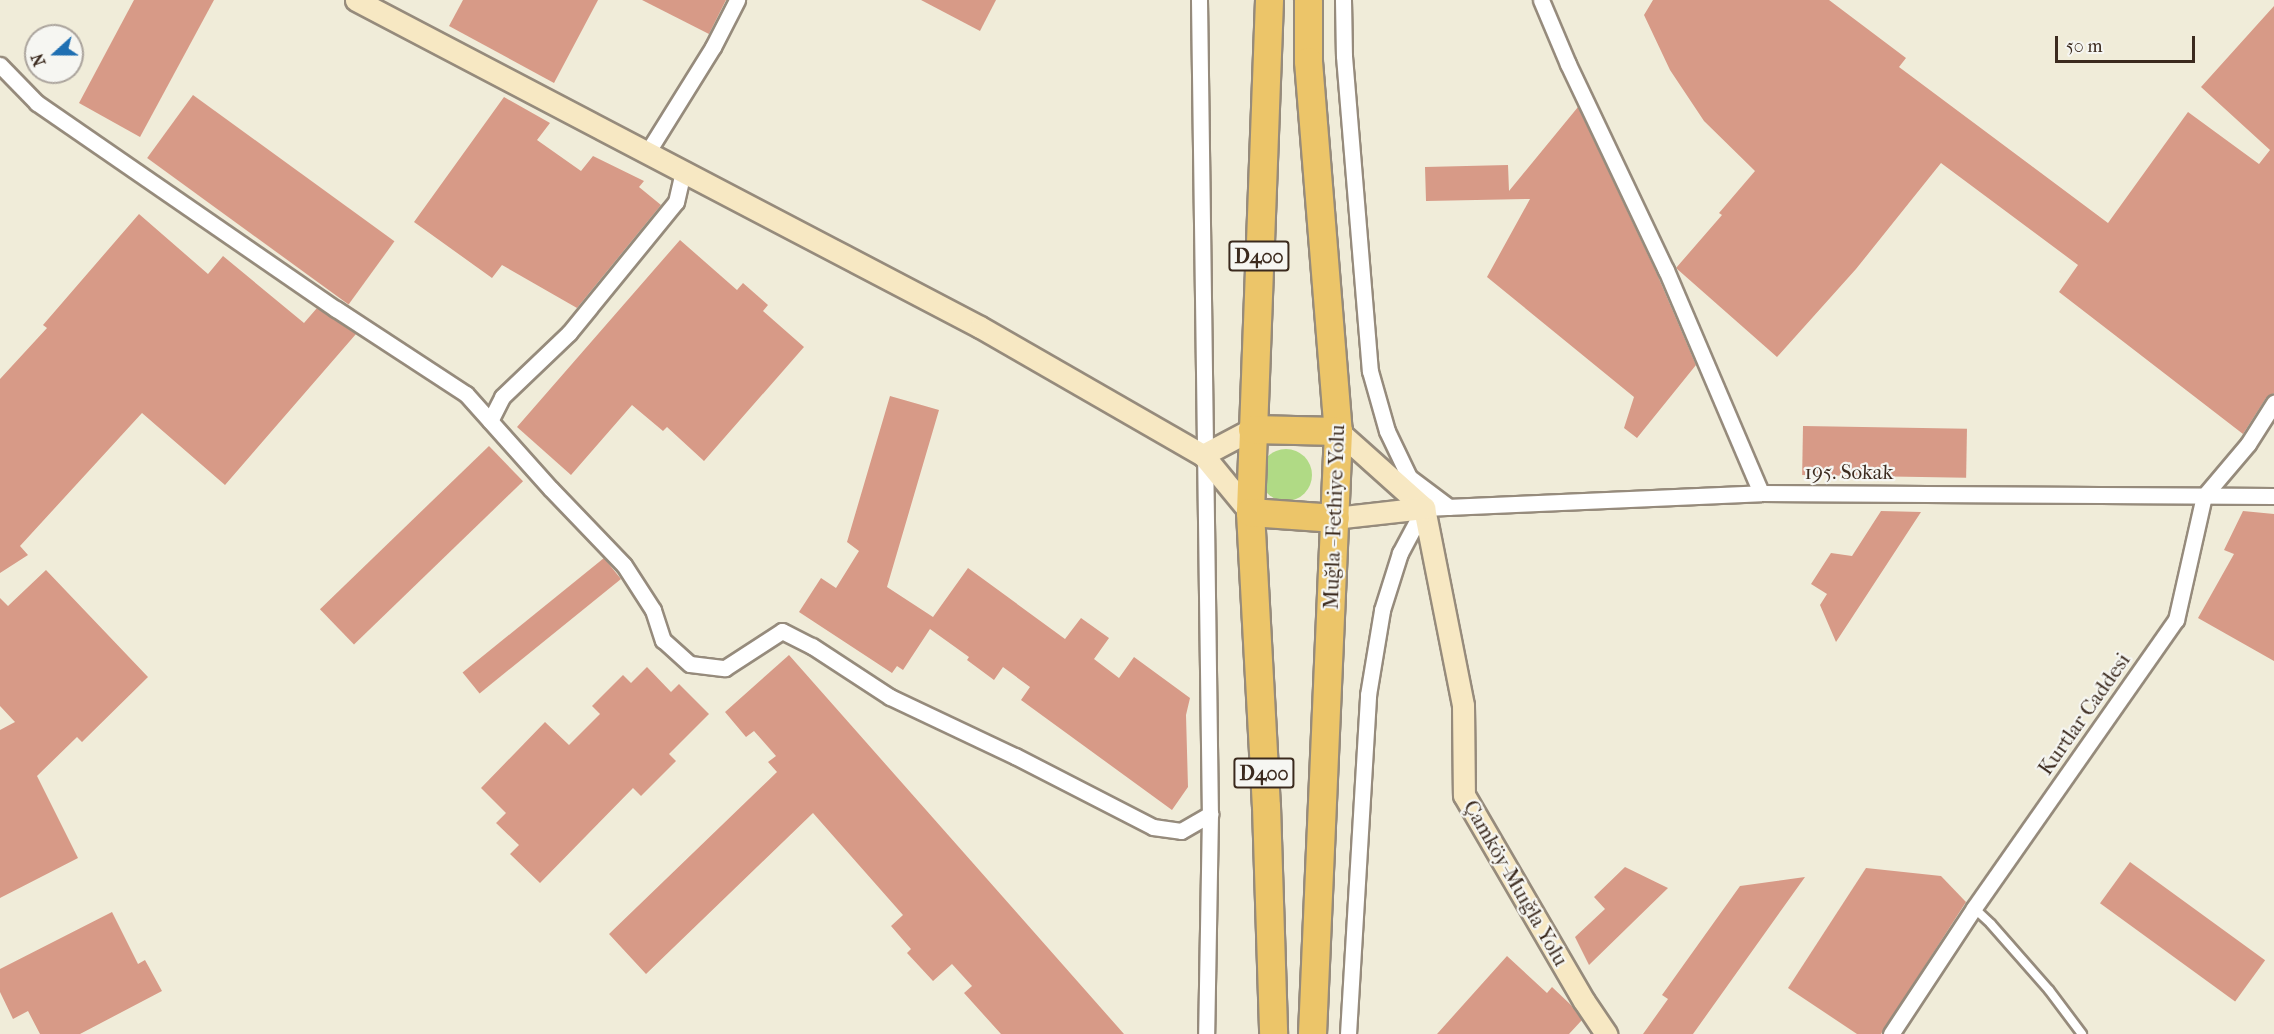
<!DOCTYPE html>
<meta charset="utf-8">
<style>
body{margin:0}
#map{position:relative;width:2274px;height:1034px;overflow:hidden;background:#f0ecd9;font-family:"IM FELL French Canon",serif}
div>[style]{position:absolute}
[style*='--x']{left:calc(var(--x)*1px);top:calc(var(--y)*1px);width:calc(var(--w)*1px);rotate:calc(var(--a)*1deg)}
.green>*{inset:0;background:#b0da85}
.round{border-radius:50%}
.building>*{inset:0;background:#d79a87;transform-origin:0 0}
.roads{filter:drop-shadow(2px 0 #968b7c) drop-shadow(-2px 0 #968b7c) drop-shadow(0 2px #968b7c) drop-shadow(0 -2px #968b7c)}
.lane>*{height:8px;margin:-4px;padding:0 4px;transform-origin:4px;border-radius:4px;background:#fff}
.street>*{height:15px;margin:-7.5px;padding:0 7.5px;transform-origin:7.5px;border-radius:7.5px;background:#fff}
.secondary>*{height:21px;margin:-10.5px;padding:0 10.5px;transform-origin:10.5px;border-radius:10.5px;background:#f7e8c3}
.highway>*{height:27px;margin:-13.5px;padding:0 13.5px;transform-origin:13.5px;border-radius:13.5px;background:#ecc569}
span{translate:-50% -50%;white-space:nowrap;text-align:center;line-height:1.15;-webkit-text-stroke:4.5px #f6f6f2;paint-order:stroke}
.shield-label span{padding:2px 4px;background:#f6f6f2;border:2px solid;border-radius:4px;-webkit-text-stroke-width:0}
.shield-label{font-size:20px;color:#3b2a1e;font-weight:700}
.street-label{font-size:21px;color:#3b2a1e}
.north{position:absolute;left:24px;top:24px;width:60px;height:60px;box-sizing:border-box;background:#f6f6f2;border:2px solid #aba49d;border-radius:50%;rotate:249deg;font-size:16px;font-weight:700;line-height:24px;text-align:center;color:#3b2a1e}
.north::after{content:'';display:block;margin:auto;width:21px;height:27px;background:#1f6fb2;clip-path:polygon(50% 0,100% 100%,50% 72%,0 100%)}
.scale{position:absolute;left:2055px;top:36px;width:140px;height:27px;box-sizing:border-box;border:3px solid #3b2a1e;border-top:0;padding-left:8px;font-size:18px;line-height:21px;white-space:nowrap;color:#3b2a1e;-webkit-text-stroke:4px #f6f6f2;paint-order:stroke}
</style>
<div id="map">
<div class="green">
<i class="round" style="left:1260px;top:449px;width:52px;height:52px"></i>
</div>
<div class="building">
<i style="clip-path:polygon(134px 0,214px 0,140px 137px,79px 103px)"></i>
<i style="clip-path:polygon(463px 0,598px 0,554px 83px,449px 26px)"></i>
<i style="clip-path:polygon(642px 0,726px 0,709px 34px)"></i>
<i style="clip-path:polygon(921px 0,996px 0,980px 31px)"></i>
<i style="clip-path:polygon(1653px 0,1829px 0,1906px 58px,1899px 67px,2108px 223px,2188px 112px,2259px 164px,2270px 150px,2201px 87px,2274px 6px,2274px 393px,2266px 398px,2243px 434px,2059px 292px,2078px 265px,1941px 163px,1856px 269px,1777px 357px,1676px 268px,1722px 215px,1719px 213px,1755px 171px,1704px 121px,1670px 70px,1644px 15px)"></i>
<i style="left:193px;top:95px;width:249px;height:78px;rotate:36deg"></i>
<i style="clip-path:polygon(504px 97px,550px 123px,537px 140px,581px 171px,593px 156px,644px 181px,639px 187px,661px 205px,577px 308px,502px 265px,492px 278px,414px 222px)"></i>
<i style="clip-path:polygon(1578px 107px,1657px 274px,1696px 365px,1637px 438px,1624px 428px,1634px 397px,1487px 277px,1530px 199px,1426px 201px,1425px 167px,1508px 165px,1509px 191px)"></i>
<i style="clip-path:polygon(139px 214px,208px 274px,223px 256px,304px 323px,317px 308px,356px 334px,225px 485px,142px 413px,20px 546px,28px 555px,0 573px,0 379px,47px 328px,43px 325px)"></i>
<i style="clip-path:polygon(680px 240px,737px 290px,743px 283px,768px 305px,763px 311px,804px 347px,704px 461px,667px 427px,663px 431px,632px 405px,571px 475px,517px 427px)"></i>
<i style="clip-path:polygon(890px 396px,939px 410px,887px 587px,933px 617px,968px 568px,1065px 639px,1081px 618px,1109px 638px,1094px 659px,1119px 678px,1134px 657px,1190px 698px,1186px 715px,1188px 787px,1172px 810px,1021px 700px,1030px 687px,1003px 667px,994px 680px,967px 660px,969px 657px,930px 629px,903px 670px,897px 666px,892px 673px,799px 612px,821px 578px,836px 588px,859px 551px,847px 542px)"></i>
<i style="left:1803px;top:426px;width:164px;height:49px;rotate:1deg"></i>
<i style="left:489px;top:446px;width:49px;height:235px;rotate:46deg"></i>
<i style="clip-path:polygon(1881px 511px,1921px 512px,1836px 642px,1820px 605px,1827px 594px,1811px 584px,1831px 553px,1852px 556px)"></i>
<i style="clip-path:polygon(2243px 511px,2274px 514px,2274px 661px,2198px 618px,2234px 554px,2224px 550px)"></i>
<i style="left:604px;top:558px;width:27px;height:182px;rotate:51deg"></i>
<i style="clip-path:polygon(46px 570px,148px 677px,82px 742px,77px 737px,37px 776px,78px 858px,0 898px,0 730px,15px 722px,0 706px,0 598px,8px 606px)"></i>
<i style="clip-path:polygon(789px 655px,1124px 1034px,1001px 1034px,964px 993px,972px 986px,952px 964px,933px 981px,907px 953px,911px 949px,891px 926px,903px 915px,813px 813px,646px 974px,609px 934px,777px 772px,768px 762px,776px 756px,754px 731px,746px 737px,725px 712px)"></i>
<i style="clip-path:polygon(647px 667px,671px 692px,679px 684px,709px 714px,669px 754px,676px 761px,641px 796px,633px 788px,540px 883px,510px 854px,519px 845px,496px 823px,506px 813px,481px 788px,545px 722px,569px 745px,600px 714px,592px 706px,623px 675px,631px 683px)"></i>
<i style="left:2130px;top:862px;width:167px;height:51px;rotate:36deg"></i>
<i style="clip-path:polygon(1625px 867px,1668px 888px,1589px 965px,1575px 937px,1605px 909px,1594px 897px)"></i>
<i style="clip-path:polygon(1866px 868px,1941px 876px,1966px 902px,1881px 1034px,1857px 1034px,1788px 988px)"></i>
<i style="clip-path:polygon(1805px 877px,1693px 1034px,1643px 1034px,1668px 999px,1662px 995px,1740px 886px)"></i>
<i style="clip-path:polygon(112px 912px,138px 964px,145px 960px,162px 991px,80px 1034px,40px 1034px,28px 1011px,13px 1019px,0 992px,0 969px)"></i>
<i style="clip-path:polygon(1507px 956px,1547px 993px,1552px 987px,1571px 1005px,1582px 1020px,1569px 1034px,1437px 1034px)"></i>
</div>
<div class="roads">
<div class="lane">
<i style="--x:1974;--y:908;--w:23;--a:43"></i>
<i style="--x:1991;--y:924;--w:88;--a:48.7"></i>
<i style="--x:2049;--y:990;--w:55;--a:53.1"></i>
</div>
<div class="street">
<i style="--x:1199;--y:0;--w:814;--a:89.23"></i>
<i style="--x:1210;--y:814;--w:220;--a:91"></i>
<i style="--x:1343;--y:0;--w:56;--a:89"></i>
<i style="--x:1344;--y:56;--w:316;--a:85.3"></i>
<i style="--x:1370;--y:371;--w:62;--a:74.2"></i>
<i style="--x:1387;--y:431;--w:51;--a:64.4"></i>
<i style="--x:1409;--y:477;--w:50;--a:36.9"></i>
<i style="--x:1541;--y:0;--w:69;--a:67.1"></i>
<i style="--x:1568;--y:64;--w:228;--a:64.6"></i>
<i style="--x:1666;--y:270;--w:242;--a:66.9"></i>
<i style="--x:0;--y:65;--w:53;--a:45.8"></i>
<i style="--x:37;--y:103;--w:363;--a:34.6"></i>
<i style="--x:336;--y:309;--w:155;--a:33.2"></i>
<i style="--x:466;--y:394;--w:127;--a:48.2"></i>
<i style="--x:551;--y:489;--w:105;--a:46.2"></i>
<i style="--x:624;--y:565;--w:54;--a:57.2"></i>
<i style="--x:653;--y:610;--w:32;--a:72"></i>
<i style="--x:663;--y:640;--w:36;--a:42"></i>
<i style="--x:690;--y:664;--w:35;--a:7"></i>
<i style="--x:725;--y:668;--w:68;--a:-33"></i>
<i style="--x:782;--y:631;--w:34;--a:27"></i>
<i style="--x:812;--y:646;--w:93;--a:33.2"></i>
<i style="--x:890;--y:697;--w:138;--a:25.3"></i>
<i style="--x:1015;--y:756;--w:155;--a:27.2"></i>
<i style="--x:1153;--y:827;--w:28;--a:8"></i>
<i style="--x:1181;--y:831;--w:34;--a:-30"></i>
<i style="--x:647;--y:153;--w:125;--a:-58.1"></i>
<i style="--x:713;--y:47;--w:53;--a:-62.9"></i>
<i style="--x:490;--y:421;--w:27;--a:-63"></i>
<i style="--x:502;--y:397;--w:93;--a:-43.7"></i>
<i style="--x:569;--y:333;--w:169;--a:-50.8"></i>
<i style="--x:676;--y:202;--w:31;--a:-77"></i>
<i style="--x:1348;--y:1034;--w:340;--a:-86.6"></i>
<i style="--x:1368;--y:695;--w:86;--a:-80.6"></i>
<i style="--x:1382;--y:610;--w:60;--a:-72.5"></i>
<i style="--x:1400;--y:553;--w:51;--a:-61.9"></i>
<i style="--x:1424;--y:508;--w:337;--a:-2.5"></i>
<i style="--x:1761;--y:493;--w:513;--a:0.34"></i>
<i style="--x:1891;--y:1034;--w:151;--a:-56.6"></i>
<i style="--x:1974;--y:908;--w:352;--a:-55"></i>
<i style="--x:2176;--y:620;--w:127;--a:-77.3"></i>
<i style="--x:2204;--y:496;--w:68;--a:-49.8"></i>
<i style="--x:2248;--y:444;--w:49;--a:-57.6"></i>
</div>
<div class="secondary">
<i style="--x:356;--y:0;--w:704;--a:27.66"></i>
<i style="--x:980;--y:327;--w:257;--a:29.9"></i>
<i style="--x:1203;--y:455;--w:74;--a:50.5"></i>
<i style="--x:1338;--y:431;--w:115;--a:41.8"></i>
<i style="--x:1203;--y:455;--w:55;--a:-28"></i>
<i style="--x:1424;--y:508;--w:201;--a:78.8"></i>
<i style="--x:1463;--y:705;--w:90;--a:89.4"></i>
<i style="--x:1464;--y:795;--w:238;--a:59.8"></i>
<i style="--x:1584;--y:1001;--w:40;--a:56"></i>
<i style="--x:1335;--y:518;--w:90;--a:-6.4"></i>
</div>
<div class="highway">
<i style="--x:1269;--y:0;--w:512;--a:92.13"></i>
<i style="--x:1250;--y:512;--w:294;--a:86.9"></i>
<i style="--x:1266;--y:806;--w:228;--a:88.2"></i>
<i style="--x:1308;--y:0;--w:61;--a:90"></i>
<i style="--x:1308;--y:61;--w:371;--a:85.4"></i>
<i style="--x:1338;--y:431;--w:604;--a:92.47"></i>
<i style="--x:1252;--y:429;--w:86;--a:1.3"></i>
<i style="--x:1250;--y:512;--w:85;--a:4"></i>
</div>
</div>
<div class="shield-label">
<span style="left:1259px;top:256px">D400</span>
<span style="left:1264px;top:773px">D400</span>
</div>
<div class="street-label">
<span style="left:1849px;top:472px">195. Sokak</span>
<span style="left:1334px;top:517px;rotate:-88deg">Muğla - Fethiye Yolu</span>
<span style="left:2084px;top:714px;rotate:-55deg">Kurtlar Caddesi</span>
<span style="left:1516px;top:883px;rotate:60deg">Çamköy-Muığla Yolu</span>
</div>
<div class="north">N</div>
<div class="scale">50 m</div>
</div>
